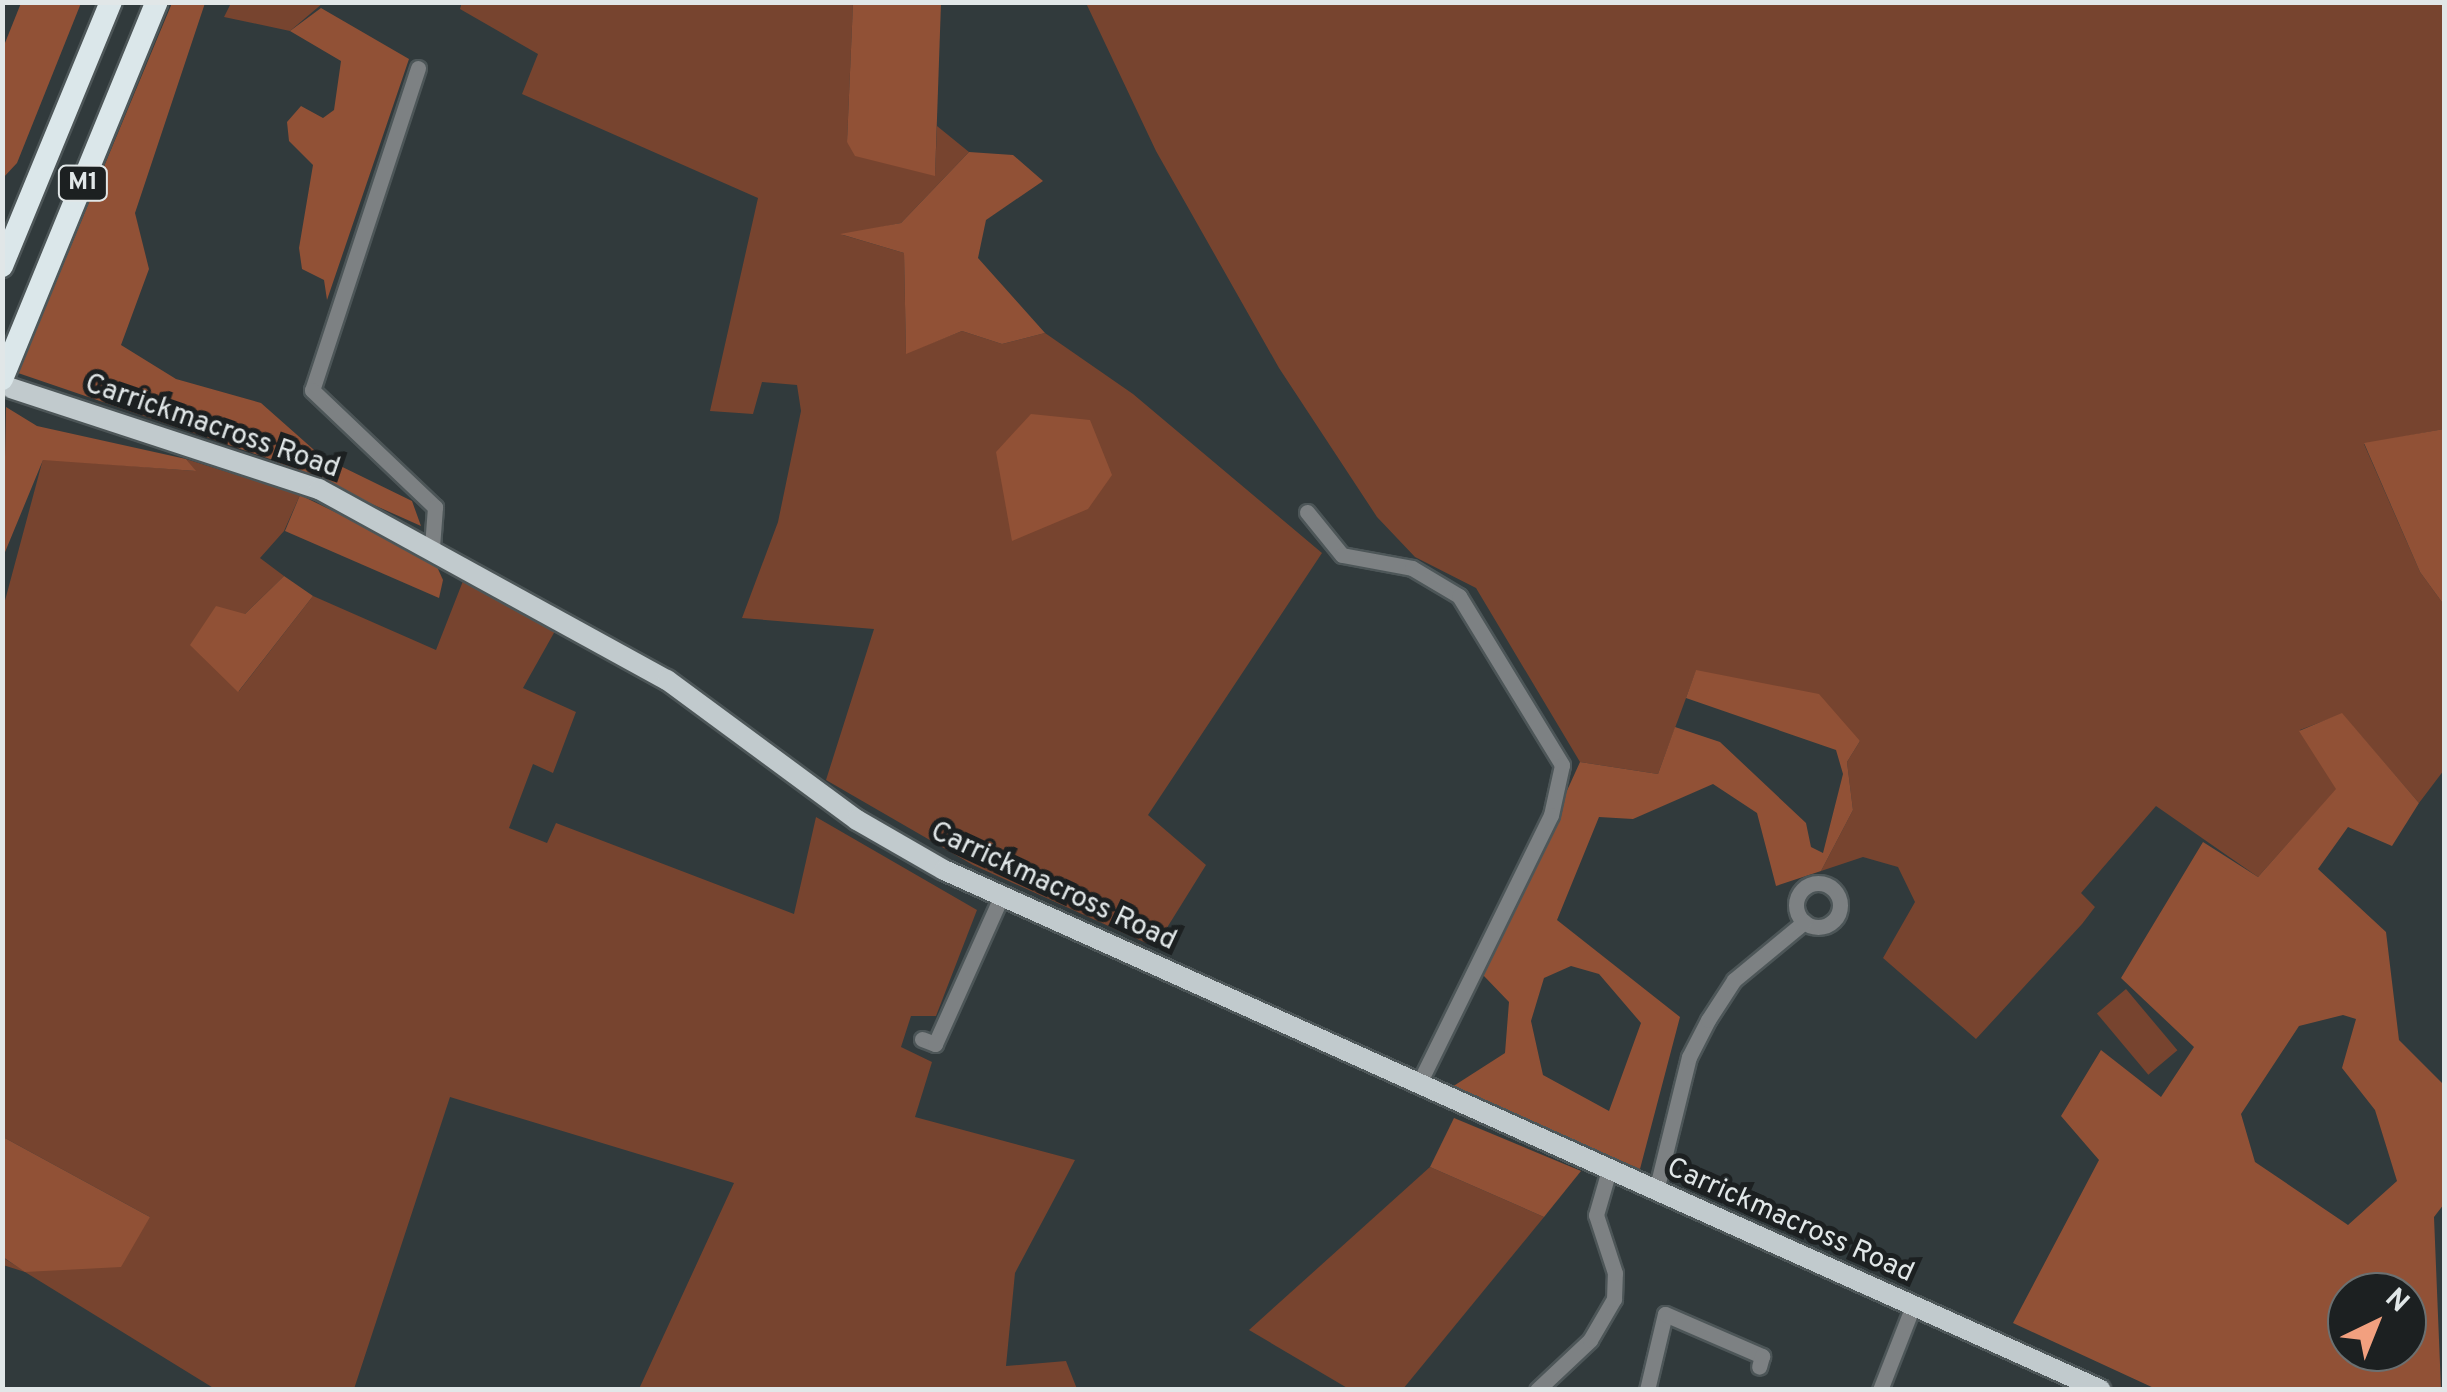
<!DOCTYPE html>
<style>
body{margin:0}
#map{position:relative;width:2447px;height:1392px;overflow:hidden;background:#313a3c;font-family:Overpass,sans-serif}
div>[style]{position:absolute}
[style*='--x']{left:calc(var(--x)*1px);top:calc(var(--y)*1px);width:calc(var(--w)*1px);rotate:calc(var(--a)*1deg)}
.green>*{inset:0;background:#77442f;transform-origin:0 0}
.forest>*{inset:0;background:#915136}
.roads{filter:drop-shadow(2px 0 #4d5658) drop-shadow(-2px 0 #4d5658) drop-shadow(0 2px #4d5658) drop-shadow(0 -2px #4d5658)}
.minor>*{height:15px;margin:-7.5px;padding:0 7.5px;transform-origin:7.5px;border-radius:7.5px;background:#7d8183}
.minor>.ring{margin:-7.5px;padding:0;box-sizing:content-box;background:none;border:15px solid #7d8183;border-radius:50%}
.major>*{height:20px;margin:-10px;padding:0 10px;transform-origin:10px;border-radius:10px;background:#c1cacd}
.highway>*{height:22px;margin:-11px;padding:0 11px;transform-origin:11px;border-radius:11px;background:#dbe7ea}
span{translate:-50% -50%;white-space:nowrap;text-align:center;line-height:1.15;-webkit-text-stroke:10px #1c2021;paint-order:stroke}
.shield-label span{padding:2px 8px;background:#1c2021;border:2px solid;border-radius:8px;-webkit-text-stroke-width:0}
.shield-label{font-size:25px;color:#e1e7e8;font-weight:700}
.street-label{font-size:28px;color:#e1e7e8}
.frame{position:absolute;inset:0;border:5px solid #e1e7e8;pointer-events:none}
.north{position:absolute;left:2327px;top:1272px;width:100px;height:100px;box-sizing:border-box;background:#1c2021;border:2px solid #6b7071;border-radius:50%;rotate:43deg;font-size:28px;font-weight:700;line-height:40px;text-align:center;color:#e1e7e8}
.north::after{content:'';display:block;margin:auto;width:35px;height:45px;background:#f2a07f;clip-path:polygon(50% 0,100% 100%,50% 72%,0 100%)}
</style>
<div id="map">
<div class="green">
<i style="clip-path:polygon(462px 2px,853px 3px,847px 142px,935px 175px,937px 126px,969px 152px,901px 223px,843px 235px,904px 253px,906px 353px,962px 331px,1002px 344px,1045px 333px,1133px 394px,1322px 553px,1148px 815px,1206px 865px,1155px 947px,973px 865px,826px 780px,874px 629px,742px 618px,778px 522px,801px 411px,797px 385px,762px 382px,753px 414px,710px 411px,758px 198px,522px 94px,538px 54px,460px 9px)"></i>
<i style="clip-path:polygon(231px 3px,231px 2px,323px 3px,290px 31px,224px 17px)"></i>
<i style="clip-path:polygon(1086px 3px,2444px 3px,2444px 429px,2364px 444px,2420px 572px,2444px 605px,2444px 770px,2419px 803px,2342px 714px,2300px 730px,2337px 789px,2258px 877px,2156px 806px,2081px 893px,2095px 907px,2082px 924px,1976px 1039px,1883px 958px,1915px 902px,1898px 867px,1863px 857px,1821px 871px,1853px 810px,1847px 762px,1860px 741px,1696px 671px,1658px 774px,1580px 762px,1476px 588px,1415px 557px,1377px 517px,1279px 368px,1156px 151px)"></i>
<i style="clip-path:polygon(43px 459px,195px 471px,186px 459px,300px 495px,284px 531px,260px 558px,284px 576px,245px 614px,239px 691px,313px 596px,436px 650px,463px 581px,555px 631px,523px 688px,576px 712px,553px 773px,533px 764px,509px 828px,547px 843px,556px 823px,794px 914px,816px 817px,977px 910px,936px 1016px,911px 1016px,901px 1047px,932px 1062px,915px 1117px,1075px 1160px,1015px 1273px,1006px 1366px,1066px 1361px,1077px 1389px,639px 1389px,734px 1183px,450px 1097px,354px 1389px,215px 1389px,25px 1272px,3px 1265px,2px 1257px,26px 1272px,150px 1217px,3px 1137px,3px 608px)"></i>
<i style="left:2126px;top:989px;width:80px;height:38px;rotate:50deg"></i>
<i style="clip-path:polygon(1430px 1167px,1544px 1217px,1403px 1389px,1349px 1389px,1249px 1330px)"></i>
</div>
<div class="forest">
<i style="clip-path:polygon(21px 3px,81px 3px,17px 163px,3px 178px,3px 48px)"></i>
<i style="clip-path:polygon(172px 3px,205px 3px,135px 213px,149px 269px,121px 345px,176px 379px,261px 403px,322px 457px,412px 501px,421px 526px,273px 460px,18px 373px)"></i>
<i style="clip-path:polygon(853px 3px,941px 3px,935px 176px,855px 156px,847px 142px)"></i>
<i style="clip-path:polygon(321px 8px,409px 59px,327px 300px,324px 280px,302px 269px,299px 248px,313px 165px,289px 141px,287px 122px,301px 106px,323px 118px,334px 110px,341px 61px,290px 31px)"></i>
<i style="clip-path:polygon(969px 152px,1013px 155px,1043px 181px,986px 220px,978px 258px,1045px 333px,1002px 344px,962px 331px,906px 354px,904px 253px,840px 234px,901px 223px)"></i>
<i style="clip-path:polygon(6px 407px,37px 426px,186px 459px,196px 471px,43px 460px,3px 557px)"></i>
<i style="clip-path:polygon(1031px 414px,1090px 420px,1112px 475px,1088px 509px,1012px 541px,996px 452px)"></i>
<i style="clip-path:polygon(2444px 429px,2444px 605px,2420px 572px,2364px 443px)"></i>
<i style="clip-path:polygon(300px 495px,434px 560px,443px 580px,439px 598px,285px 531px)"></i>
<i style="clip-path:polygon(284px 576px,313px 596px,238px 692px,190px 645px,216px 606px,245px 614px)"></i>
<i style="clip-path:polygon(evenodd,1696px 670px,1819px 694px,1860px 741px,1847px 762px,1853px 810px,1821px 871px,1776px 886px,1757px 813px,1713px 784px,1633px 819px,1599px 817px,1557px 920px,1680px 1017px,1640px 1169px,1452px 1087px,1505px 1053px,1509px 1002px,1483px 975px,1580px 762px,1658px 774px,1675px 727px,1720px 742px,1806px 823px,1811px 847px,1823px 853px,1843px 774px,1836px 750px,1686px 698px,1696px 670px,1571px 966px,1599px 974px,1641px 1023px,1609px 1111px,1543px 1075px,1531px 1021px,1544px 978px,1571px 966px)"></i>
<i style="clip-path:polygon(evenodd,2342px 713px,2419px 803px,2392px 846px,2348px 827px,2318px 869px,2386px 932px,2399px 1040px,2444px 1085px,2444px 1204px,2434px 1217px,2441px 1389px,2156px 1389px,2013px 1323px,2099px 1160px,2061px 1116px,2101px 1050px,2161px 1097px,2194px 1047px,2121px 978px,2203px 842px,2258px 877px,2336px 789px,2299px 731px,2342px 713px,2343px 1015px,2356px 1019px,2342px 1068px,2375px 1110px,2397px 1181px,2348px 1225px,2255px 1162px,2241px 1114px,2299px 1026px,2343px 1015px,2342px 713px,2347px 1292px,2407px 1292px,2407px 1352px,2347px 1352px,2347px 1292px)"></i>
<i style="clip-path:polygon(1454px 1118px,1581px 1171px,1544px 1217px,1430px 1167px)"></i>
<i style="clip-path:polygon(3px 1137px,150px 1217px,121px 1267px,25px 1272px,3px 1257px)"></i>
</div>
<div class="roads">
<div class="minor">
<i style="--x:418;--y:68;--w:339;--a:108.2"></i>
<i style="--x:312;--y:390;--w:170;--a:43.6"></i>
<i style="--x:435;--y:507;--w:40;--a:94.3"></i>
<i style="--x:1307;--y:512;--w:55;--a:50.9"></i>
<i style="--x:1342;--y:555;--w:71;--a:10.5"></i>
<i style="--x:1412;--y:568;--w:55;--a:30.8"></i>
<i style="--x:1459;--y:596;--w:198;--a:58.6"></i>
<i style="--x:1562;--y:765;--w:51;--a:102.4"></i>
<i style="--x:1551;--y:815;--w:301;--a:116.2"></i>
<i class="ring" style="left:1796px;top:883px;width:29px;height:29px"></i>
<i style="--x:922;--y:1039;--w:14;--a:21"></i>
<i style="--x:935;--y:1044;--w:161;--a:-65.8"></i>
<i style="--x:1656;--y:1191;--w:138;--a:-76.2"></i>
<i style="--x:1689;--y:1057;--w:42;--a:-62.8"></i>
<i style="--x:1708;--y:1020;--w:48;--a:-57"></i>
<i style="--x:1734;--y:980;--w:91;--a:-39.6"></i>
<i style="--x:1537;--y:1390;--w:73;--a:-43.3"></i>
<i style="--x:1590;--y:1340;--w:48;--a:-59.7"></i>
<i style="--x:1614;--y:1299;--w:26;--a:-88"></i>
<i style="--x:1615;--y:1273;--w:61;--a:-108.1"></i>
<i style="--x:1596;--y:1215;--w:47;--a:-73.9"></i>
<i style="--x:1647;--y:1390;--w:78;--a:-76.7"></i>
<i style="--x:1665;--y:1314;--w:106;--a:23.4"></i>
<i style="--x:1762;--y:1356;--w:11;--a:105"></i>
<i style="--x:1880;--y:1390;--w:90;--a:-68.6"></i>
</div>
<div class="major">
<i style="--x:11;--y:388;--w:324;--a:18.2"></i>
<i style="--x:319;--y:489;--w:397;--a:28.8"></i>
<i style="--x:667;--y:680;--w:236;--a:36.4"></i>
<i style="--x:857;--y:820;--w:100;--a:29.9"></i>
<i style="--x:944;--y:870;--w:1268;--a:24.2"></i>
</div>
<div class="highway">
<i style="--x:2;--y:266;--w:286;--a:-67.6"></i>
<i style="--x:2;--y:379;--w:408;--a:-67.7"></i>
</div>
</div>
<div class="shield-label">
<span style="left:83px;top:183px">M1</span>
</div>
<div class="street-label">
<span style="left:212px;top:427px;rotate:19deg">Carrickmacross Road</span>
<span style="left:1053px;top:887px;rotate:25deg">Carrickmacross Road</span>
<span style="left:1790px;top:1221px;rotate:24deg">Carrickmacross Road</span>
</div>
<div class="frame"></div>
<div class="north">N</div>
</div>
